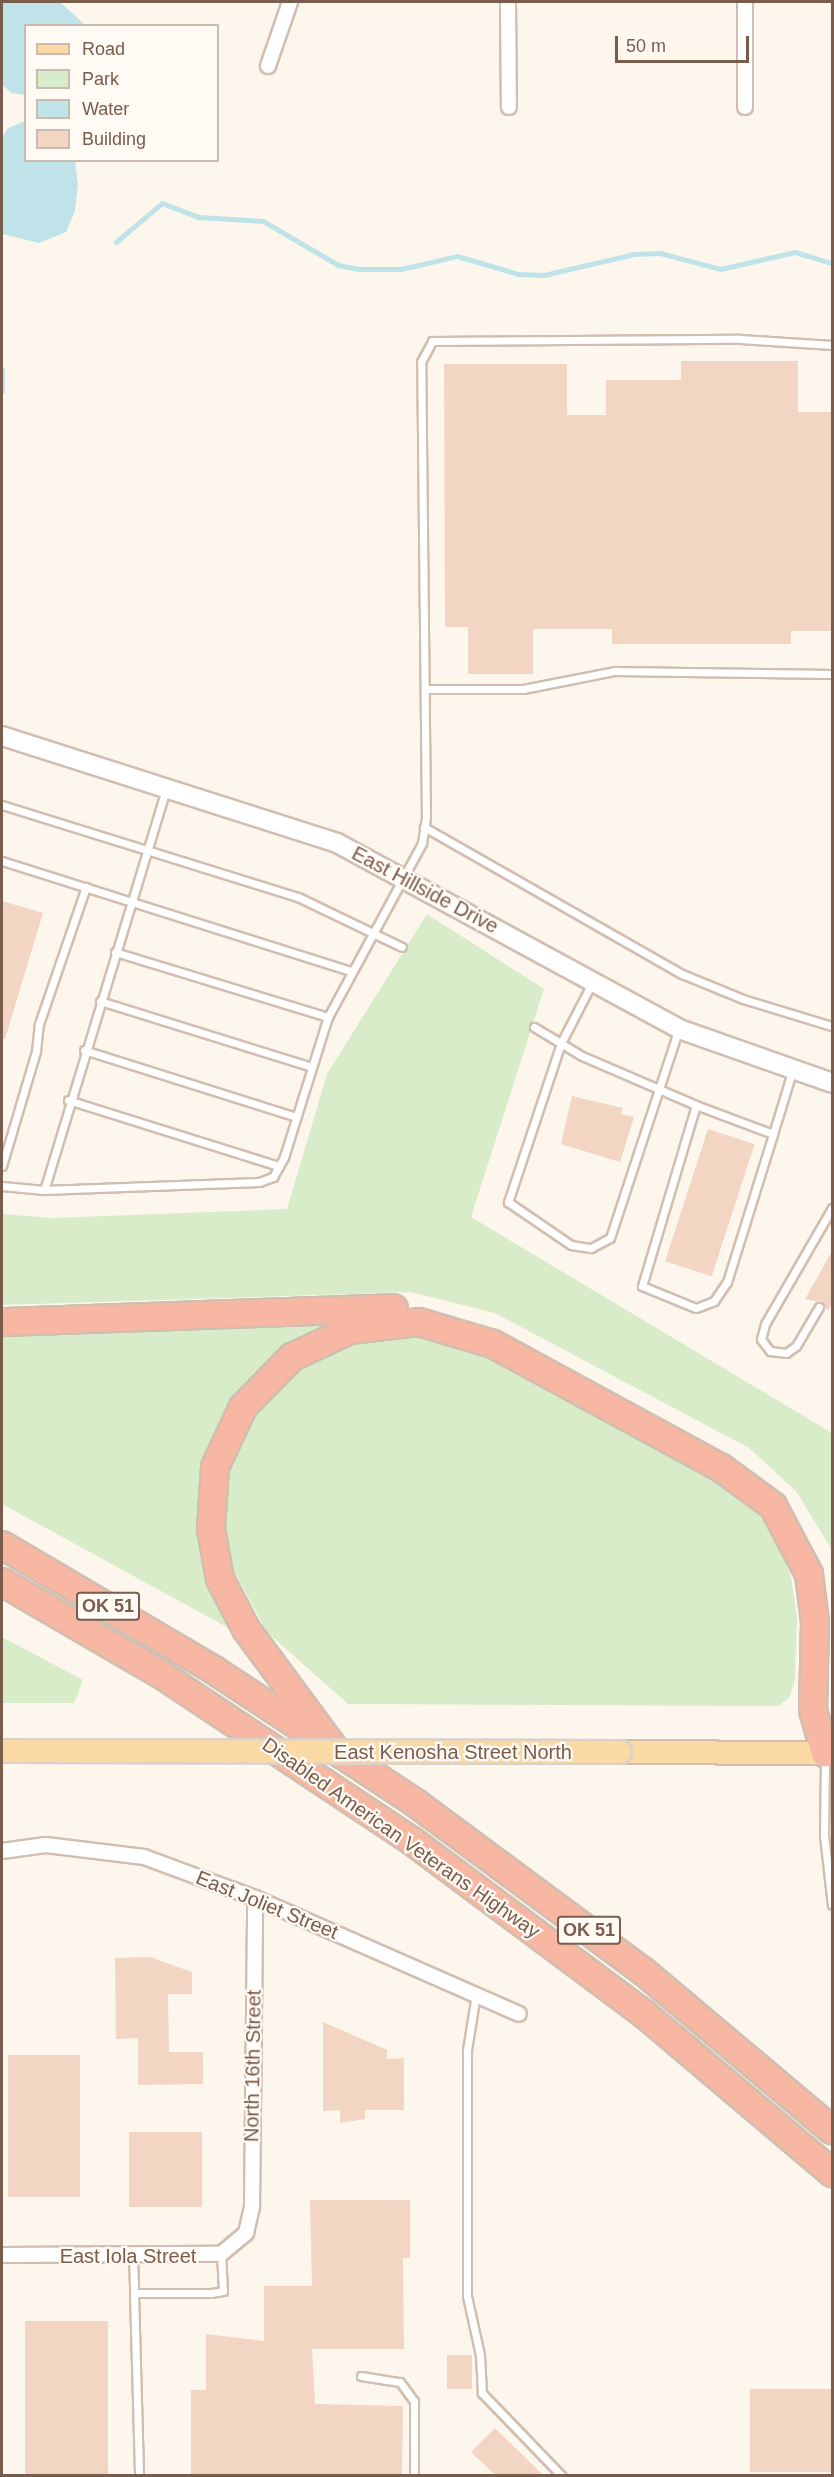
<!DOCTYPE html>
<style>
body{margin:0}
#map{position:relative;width:834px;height:2477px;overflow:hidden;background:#fdf6ec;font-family:Helvetica,sans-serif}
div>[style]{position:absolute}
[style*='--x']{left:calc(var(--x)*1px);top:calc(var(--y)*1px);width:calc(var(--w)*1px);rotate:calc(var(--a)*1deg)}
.green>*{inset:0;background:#d8ecc9}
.water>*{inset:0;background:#bfe3e8}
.stream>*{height:5px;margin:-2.5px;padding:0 2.5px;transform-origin:2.5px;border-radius:2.5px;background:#bfe3e8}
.building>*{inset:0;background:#f3d5c3;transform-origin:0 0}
.roads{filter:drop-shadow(2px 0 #d1beb0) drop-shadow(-2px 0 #d1beb0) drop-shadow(0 2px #d1beb0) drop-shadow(0 -2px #d1beb0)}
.service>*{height:7px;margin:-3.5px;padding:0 3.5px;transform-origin:3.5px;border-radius:3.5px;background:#fff}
.minor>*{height:14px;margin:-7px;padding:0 7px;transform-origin:7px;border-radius:7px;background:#fff}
.tertiary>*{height:18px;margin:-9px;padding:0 9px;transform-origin:9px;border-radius:9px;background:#fff}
.primary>*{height:22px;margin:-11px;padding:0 11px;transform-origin:11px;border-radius:11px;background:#fbd9a5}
.motorway>*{height:26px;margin:-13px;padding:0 13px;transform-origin:13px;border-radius:13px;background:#f7b7a3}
.bridges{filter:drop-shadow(2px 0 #dad1cd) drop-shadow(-2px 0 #dad1cd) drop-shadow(0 2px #dad1cd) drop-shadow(0 -2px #dad1cd)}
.primary-bridge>*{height:22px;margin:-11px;padding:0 11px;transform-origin:11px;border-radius:11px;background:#fbd9a5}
span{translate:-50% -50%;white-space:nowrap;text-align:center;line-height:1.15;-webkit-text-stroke:4.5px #fffaf3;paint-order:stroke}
.shield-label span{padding:2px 4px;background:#fffaf3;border:2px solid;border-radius:4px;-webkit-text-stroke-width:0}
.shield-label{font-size:18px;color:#7a5c4d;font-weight:700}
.street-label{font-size:20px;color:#7a5c4d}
.frame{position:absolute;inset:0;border:3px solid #7a5c4d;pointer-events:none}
.legend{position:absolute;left:24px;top:24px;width:195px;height:138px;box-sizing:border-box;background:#fffaf3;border:2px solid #cabbb1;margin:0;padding:8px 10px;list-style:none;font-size:18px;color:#7a5c4d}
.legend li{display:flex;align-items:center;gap:12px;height:30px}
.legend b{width:30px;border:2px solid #cabbb1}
.scale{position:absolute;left:615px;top:36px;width:134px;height:27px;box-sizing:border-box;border:3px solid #7a5c4d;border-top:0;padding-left:8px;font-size:18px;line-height:21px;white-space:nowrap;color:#7a5c4d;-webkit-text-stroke:4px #fffaf3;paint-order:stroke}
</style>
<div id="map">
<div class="green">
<i style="clip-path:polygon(427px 914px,544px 989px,471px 1217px,832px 1433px,832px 1550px,796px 1491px,749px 1448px,495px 1313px,411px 1292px,2px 1305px,2px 1214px,52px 1218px,287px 1209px,327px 1074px)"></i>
<i style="clip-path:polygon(326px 1317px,327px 1325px,277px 1354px,245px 1384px,203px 1463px,200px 1543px,224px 1616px,234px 1631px,2px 1504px,2px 1330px)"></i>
<i style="clip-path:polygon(405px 1336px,445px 1341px,494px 1362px,708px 1475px,754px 1508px,777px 1540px,791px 1577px,797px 1617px,795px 1680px,789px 1698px,778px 1706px,348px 1704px,267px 1632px,233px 1569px,222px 1501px,239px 1440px,258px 1403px,300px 1367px,350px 1341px)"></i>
<i style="clip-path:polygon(2px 1637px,83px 1680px,74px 1703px,2px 1703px)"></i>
</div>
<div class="water">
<i style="clip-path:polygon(2px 2px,60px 2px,85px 25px,26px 26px,25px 95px,12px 93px,2px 85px)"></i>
<i style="clip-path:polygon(25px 121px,26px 160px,75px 161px,78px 184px,75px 211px,66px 232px,39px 243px,2px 234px,2px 138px,8px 128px)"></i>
</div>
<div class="stream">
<i style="--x:116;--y:242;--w:60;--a:-40.3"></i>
<i style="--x:162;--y:203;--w:40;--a:21"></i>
<i style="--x:199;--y:217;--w:64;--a:3.6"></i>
<i style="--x:263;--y:221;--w:87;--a:30.4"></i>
<i style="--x:338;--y:265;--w:21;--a:11"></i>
<i style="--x:359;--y:269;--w:42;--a:0"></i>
<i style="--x:401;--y:269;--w:57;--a:-13.1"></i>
<i style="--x:457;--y:256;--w:64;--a:16.4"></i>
<i style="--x:518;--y:274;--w:26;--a:2"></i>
<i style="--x:544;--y:275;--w:92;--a:-13.1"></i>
<i style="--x:634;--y:254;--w:26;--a:-2"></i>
<i style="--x:660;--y:253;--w:62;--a:14.9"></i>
<i style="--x:720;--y:269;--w:77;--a:-12.8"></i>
<i style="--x:795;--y:252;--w:39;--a:17"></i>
<i style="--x:2;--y:370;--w:21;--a:90"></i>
</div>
<div class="building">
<i style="clip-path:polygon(681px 361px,798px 361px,798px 412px,832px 412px,832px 631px,791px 631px,791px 644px,612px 644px,612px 629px,533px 629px,533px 674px,468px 674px,468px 627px,445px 627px,444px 364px,567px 364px,567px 415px,606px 415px,606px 380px,681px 380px)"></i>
<i style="clip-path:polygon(2px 901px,43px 913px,5px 1039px,2px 1039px)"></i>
<i style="clip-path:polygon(572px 1096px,623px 1108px,621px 1114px,634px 1117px,620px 1162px,561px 1144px)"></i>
<i style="left:708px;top:1129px;width:49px;height:139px;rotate:18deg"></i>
<i style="clip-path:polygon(832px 1251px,832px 1304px,828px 1311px,821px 1302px,805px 1299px)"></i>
<i style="clip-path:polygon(150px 1957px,192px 1972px,192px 1994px,168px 1994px,169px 2052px,203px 2052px,203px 2084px,138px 2085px,138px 2038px,116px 2039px,115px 1958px)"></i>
<i style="clip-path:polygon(323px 2022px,387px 2050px,387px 2059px,404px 2058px,404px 2110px,365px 2110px,365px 2119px,340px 2123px,340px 2110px,323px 2111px)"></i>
<i style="left:8px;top:2055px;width:72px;height:142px"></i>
<i style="left:129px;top:2132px;width:73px;height:75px"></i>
<i style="clip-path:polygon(310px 2200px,410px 2200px,410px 2258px,403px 2258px,404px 2349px,312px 2349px,315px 2404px,403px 2406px,402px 2475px,191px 2475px,191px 2390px,206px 2390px,206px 2334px,264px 2341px,264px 2286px,312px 2286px)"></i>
<i style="left:25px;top:2321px;width:83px;height:154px"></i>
<i style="left:447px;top:2355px;width:25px;height:34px"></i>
<i style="left:832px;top:2389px;width:83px;height:82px;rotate:90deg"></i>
<i style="clip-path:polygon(495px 2428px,543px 2475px,495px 2475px,471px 2452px)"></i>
</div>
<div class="roads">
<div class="service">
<i style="--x:425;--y:689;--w:98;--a:0"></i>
<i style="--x:523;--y:689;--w:94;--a:-11.1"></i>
<i style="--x:615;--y:671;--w:217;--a:0.8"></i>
<i style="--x:166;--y:789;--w:419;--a:106.9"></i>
<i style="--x:44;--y:1190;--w:215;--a:-2.1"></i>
<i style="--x:259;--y:1182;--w:15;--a:-20"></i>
<i style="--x:273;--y:1177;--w:23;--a:-61"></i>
<i style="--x:284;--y:1157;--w:147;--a:-72.6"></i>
<i style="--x:328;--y:1017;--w:198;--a:-61.6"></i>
<i style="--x:422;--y:843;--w:25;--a:-81"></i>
<i style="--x:426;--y:818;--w:456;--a:-90.6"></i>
<i style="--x:421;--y:362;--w:24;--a:-62"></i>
<i style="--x:432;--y:341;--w:308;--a:-0.4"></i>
<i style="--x:740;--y:339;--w:92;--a:3.7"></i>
<i style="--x:2;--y:805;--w:310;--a:17.3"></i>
<i style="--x:298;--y:897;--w:115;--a:25.7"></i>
<i style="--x:424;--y:827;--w:297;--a:29.7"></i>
<i style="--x:682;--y:974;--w:66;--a:22.3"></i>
<i style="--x:743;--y:999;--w:93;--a:16.9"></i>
<i style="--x:2;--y:861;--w:366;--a:17.5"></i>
<i style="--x:115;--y:952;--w:223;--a:17"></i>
<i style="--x:592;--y:983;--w:68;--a:117.3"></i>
<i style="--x:561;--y:1043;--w:168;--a:108.4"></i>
<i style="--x:508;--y:1202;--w:76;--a:34.3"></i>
<i style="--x:571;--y:1245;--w:20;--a:9"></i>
<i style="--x:591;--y:1248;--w:21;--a:-28"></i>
<i style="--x:610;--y:1238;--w:218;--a:-71.8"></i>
<i style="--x:100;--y:1001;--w:222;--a:17.3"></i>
<i style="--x:534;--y:1027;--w:56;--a:31.1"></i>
<i style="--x:582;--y:1056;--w:124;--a:23.3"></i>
<i style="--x:84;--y:1050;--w:222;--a:17.5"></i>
<i style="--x:68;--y:1100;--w:221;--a:17.4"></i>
<i style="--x:773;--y:1134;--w:82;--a:-159.4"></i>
<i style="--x:696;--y:1105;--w:189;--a:106.6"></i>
<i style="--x:642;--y:1286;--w:58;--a:22.2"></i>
<i style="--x:696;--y:1308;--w:19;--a:-21"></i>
<i style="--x:714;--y:1301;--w:23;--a:-56"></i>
<i style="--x:727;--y:1282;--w:155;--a:-72.7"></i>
<i style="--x:773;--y:1134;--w:38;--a:-73"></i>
<i style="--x:784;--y:1098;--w:30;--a:-73"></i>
<i style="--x:2;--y:1166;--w:120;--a:-73.5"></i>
<i style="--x:36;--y:1051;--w:27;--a:-84"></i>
<i style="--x:39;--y:1024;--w:145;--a:-71.1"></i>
<i style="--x:2;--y:1186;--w:42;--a:5.4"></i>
<i style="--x:819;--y:1307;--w:45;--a:120.5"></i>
<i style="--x:796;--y:1346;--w:12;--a:145"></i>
<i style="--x:786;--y:1353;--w:16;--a:-173"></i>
<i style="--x:770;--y:1351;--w:15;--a:-127"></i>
<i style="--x:761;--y:1339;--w:16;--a:-75"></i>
<i style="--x:765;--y:1324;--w:134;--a:-60"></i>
<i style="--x:825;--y:1758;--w:77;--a:90.7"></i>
<i style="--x:824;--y:1835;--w:70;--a:83.5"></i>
<i style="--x:476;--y:1994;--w:57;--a:99.1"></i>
<i style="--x:467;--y:2050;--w:246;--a:90"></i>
<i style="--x:467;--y:2296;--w:60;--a:77.6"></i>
<i style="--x:480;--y:2355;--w:38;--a:87"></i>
<i style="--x:482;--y:2393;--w:115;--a:46.1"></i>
<i style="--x:133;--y:2257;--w:36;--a:88"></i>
<i style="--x:134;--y:2293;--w:77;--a:0"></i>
<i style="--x:211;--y:2293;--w:12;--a:-9"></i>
<i style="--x:223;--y:2291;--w:37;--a:-93"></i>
<i style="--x:134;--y:2293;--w:183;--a:88.4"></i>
<i style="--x:361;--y:2376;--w:39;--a:9"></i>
<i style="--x:400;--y:2382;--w:24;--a:54"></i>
<i style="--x:414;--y:2401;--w:75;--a:90"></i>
</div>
<div class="minor">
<i style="--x:508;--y:2;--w:105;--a:89.5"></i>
<i style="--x:745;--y:2;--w:105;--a:90"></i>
<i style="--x:268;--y:66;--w:68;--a:-71"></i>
<i style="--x:2;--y:1851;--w:44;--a:-7.8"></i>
<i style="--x:46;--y:1845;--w:99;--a:7"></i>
<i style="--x:144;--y:1857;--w:118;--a:20.3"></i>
<i style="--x:255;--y:1898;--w:288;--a:23.7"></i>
<i style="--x:2;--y:2255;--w:219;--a:-0.3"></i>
<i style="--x:221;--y:2254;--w:33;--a:-40"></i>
<i style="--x:246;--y:2233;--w:28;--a:-77"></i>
<i style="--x:252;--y:2206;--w:308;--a:-89.4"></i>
</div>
<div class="tertiary">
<i style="--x:2;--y:736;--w:352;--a:17.7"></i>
<i style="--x:337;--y:843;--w:389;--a:28.5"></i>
<i style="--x:679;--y:1029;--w:162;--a:19.4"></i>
</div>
<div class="primary">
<i style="--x:620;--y:1752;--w:212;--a:0.3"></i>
</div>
<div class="motorway">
<i style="--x:2;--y:1322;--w:392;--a:-2"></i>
<i style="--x:2;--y:1545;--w:246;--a:30.5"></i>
<i style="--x:214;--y:1670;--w:243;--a:33.4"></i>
<i style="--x:417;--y:1804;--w:281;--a:36.5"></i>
<i style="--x:643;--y:1971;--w:247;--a:40.1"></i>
<i style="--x:2;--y:1582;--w:185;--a:30.2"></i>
<i style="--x:162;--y:1675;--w:300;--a:33.6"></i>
<i style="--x:412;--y:1841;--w:288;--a:36.7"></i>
<i style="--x:643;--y:2013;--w:248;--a:40.2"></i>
<i style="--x:333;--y:1747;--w:147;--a:-126.4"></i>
<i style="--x:246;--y:1629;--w:56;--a:-117.5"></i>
<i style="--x:220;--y:1579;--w:51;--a:-100.2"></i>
<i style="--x:211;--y:1529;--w:62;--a:-86.3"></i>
<i style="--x:215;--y:1467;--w:66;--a:-65"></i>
<i style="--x:243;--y:1407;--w:70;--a:-45.6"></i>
<i style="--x:292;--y:1357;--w:64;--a:-25"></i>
<i style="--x:350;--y:1330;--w:69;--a:-6.6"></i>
<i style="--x:419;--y:1322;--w:77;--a:16.6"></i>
<i style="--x:493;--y:1344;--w:258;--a:28.5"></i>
<i style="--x:720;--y:1467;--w:66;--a:36.3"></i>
<i style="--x:773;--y:1506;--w:77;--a:62.1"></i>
<i style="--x:809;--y:1574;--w:48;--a:82.9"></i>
<i style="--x:815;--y:1622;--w:88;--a:91.3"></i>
<i style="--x:813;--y:1710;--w:45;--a:74.4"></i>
</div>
</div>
<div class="bridges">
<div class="primary-bridge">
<i style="--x:2;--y:1751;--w:618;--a:0.09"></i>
</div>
</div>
<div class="shield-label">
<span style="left:108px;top:1606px">OK 51</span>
<span style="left:589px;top:1930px">OK 51</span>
</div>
<div class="street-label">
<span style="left:425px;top:890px;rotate:28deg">East Hillside Drive</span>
<span style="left:453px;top:1752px">East Kenosha Street North</span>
<span style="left:401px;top:1838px;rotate:35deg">Disabled American Veterans Highway</span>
<span style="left:267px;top:1905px;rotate:22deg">East Joliet Street</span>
<span style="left:253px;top:2066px;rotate:-89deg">North 16th Street</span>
<span style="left:128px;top:2256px">East Iola Street</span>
</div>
<div class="frame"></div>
<ul class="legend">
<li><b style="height:8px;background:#fbd9a5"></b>Road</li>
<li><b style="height:16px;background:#d8ecc9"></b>Park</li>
<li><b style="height:16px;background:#bfe3e8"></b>Water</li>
<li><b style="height:16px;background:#f3d5c3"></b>Building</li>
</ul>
<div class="scale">50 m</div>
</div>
